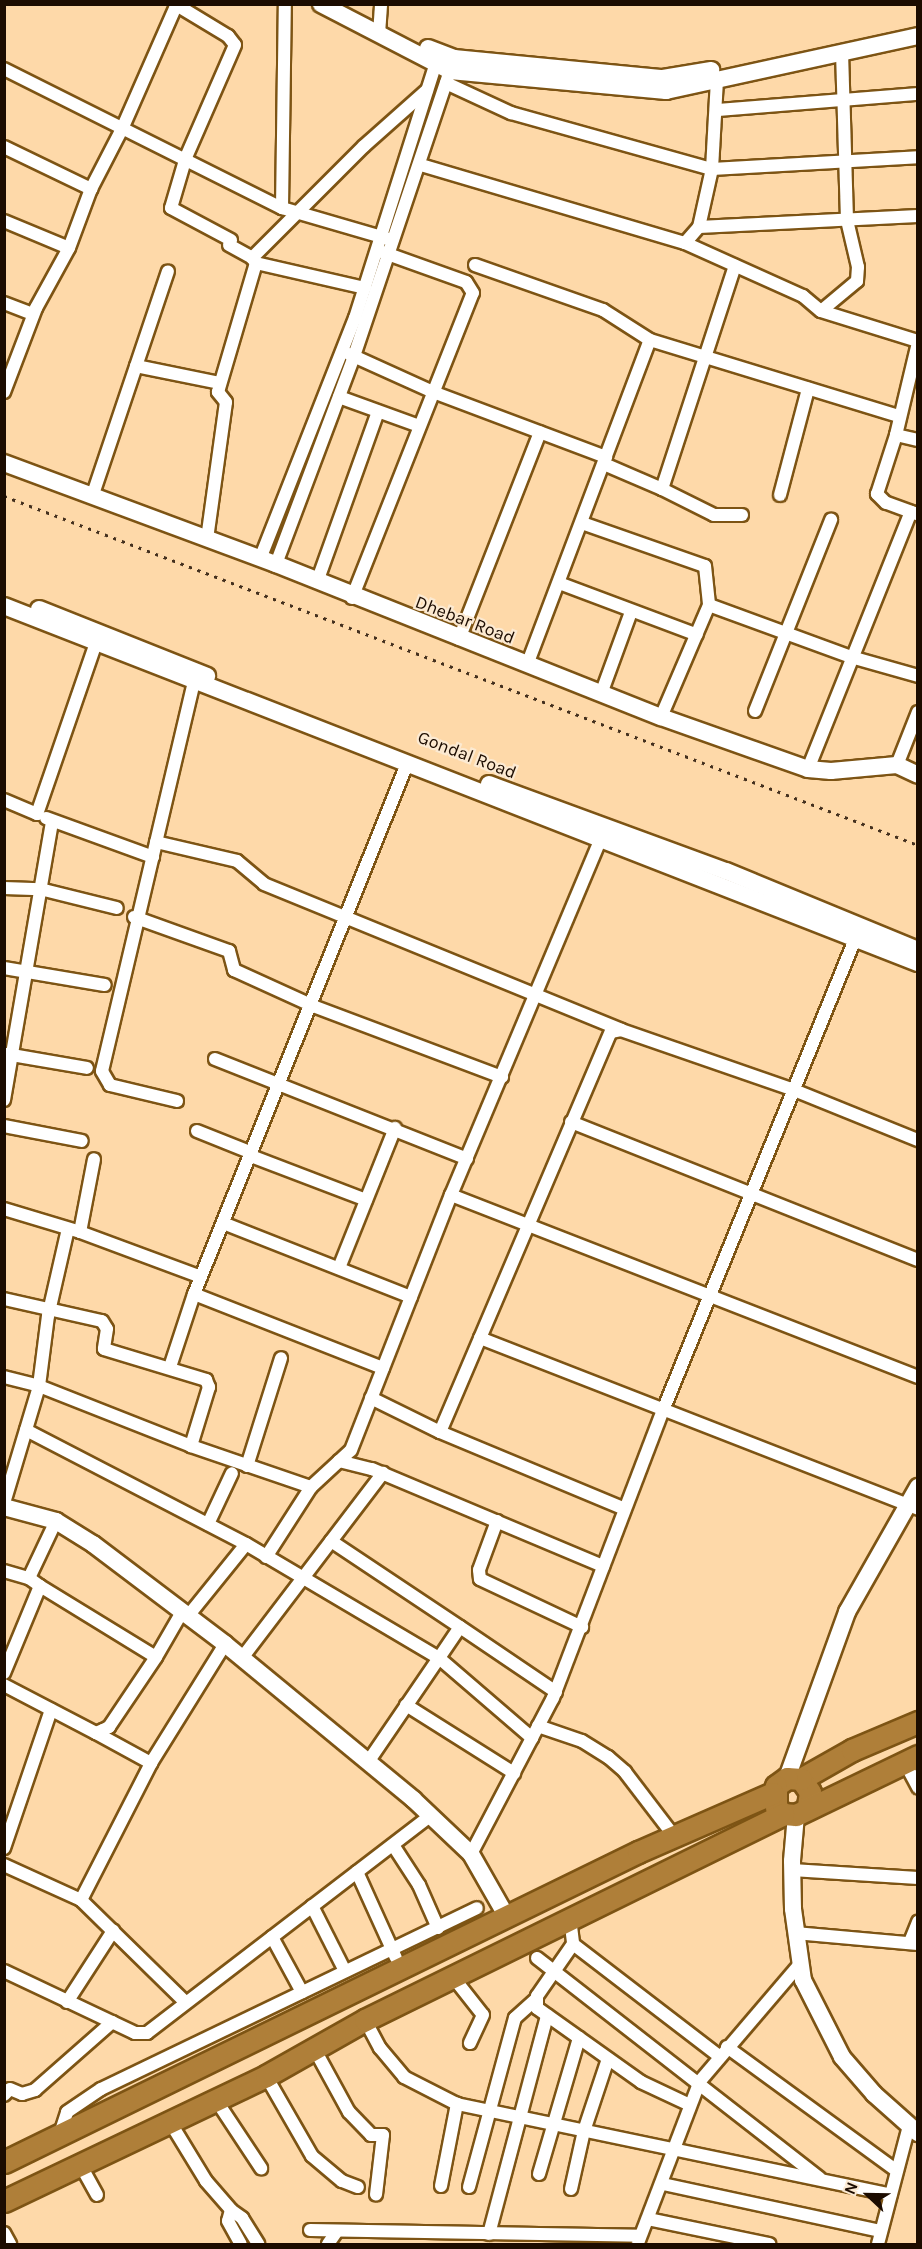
<!DOCTYPE html>
<style>
body{margin:0}
#map{position:relative;width:922px;height:2249px;overflow:hidden;background:#fed9a9;font-family:Karla,sans-serif}
div>[style]{position:absolute}
[style*='--x']{left:calc(var(--x)*1px);top:calc(var(--y)*1px);width:calc(var(--w)*1px);rotate:calc(var(--a)*1deg)}
.roads{filter:drop-shadow(2px 0 #7d5414) drop-shadow(-2px 0 #7d5414) drop-shadow(0 2px #7d5414) drop-shadow(0 -2px #7d5414)}
.street>*{height:12px;margin:-6px;padding:0 6px;transform-origin:6px;border-radius:6px;background:#fff}
.secondary>*{height:16px;margin:-8px;padding:0 8px;transform-origin:8px;border-radius:8px;background:#fff}
.highway>*{height:21px;margin:-10.5px;padding:0 10.5px;transform-origin:10.5px;border-radius:10.5px;background:#af7f39}
.rail>*{height:3px;margin-top:-1.5px;transform-origin:0;background:repeating-linear-gradient(90deg,#44301e 0 3px,transparent 0 9px)}
span{translate:-50% -50%;white-space:nowrap;text-align:center;line-height:1.15;-webkit-text-stroke:4.5px #fcead2;paint-order:stroke}
.street-label{font-size:18px;color:#1c0c00}
.frame{position:absolute;inset:0;border:6px solid #1c0c00;pointer-events:none}
.north{position:absolute;left:838px;top:2165px;width:60px;height:60px;-webkit-text-stroke:4px #fcead2;paint-order:stroke;rotate:292deg;font-size:16px;font-weight:700;line-height:24px;text-align:center;color:#1c0c00}
.north::after{content:'';display:block;margin:auto;width:21px;height:27px;background:#1c0c00;clip-path:polygon(50% 0,100% 100%,50% 72%,0 100%)}
</style>
<div id="map">
<div class="roads">
<div class="street">
<i style="--x:175;--y:4;--w:62;--a:31.1"></i>
<i style="--x:228;--y:36;--w:11;--a:52"></i>
<i style="--x:235;--y:45;--w:122;--a:113.6"></i>
<i style="--x:186;--y:157;--w:53;--a:106.4"></i>
<i style="--x:171;--y:208;--w:68;--a:28.1"></i>
<i style="--x:379;--y:34;--w:30;--a:-86"></i>
<i style="--x:4;--y:69;--w:311;--a:26.6"></i>
<i style="--x:282;--y:208;--w:111;--a:16.2"></i>
<i style="--x:446;--y:83;--w:72;--a:24.8"></i>
<i style="--x:511;--y:113;--w:209;--a:15.6"></i>
<i style="--x:712;--y:169;--w:206;--a:-3.3"></i>
<i style="--x:718;--y:110;--w:201;--a:-4.6"></i>
<i style="--x:4;--y:147;--w:97;--a:25.8"></i>
<i style="--x:421;--y:165;--w:275;--a:16.5"></i>
<i style="--x:685;--y:243;--w:129;--a:24.2"></i>
<i style="--x:803;--y:296;--w:23;--a:40"></i>
<i style="--x:821;--y:311;--w:102;--a:17.2"></i>
<i style="--x:282;--y:208;--w:204;--a:-89.2"></i>
<i style="--x:4;--y:221;--w:70;--a:22.6"></i>
<i style="--x:699;--y:227;--w:219;--a:-2.9"></i>
<i style="--x:685;--y:243;--w:21;--a:-49"></i>
<i style="--x:699;--y:227;--w:59;--a:-77.4"></i>
<i style="--x:712;--y:169;--w:89;--a:-86.8"></i>
<i style="--x:229;--y:245;--w:26;--a:29"></i>
<i style="--x:475;--y:265;--w:136;--a:19.4"></i>
<i style="--x:603;--y:310;--w:56;--a:32.6"></i>
<i style="--x:650;--y:340;--w:259;--a:17"></i>
<i style="--x:365;--y:288;--w:112;--a:-167.1"></i>
<i style="--x:256;--y:263;--w:6;--a:-129"></i>
<i style="--x:252;--y:258;--w:158;--a:-45"></i>
<i style="--x:364;--y:146;--w:84;--a:-41.6"></i>
<i style="--x:4;--y:303;--w:31;--a:21"></i>
<i style="--x:821;--y:311;--w:47;--a:-39.8"></i>
<i style="--x:857;--y:281;--w:14;--a:-86"></i>
<i style="--x:858;--y:267;--w:48;--a:-103.2"></i>
<i style="--x:847;--y:220;--w:167;--a:-91.7"></i>
<i style="--x:349;--y:354;--w:92;--a:24.3"></i>
<i style="--x:433;--y:392;--w:185;--a:20.6"></i>
<i style="--x:136;--y:366;--w:81;--a:11.4"></i>
<i style="--x:4;--y:392;--w:90;--a:-69.1"></i>
<i style="--x:36;--y:308;--w:68;--a:-61.2"></i>
<i style="--x:69;--y:248;--w:63;--a:-69.6"></i>
<i style="--x:91;--y:189;--w:68;--a:-62.7"></i>
<i style="--x:122;--y:129;--w:137;--a:-66.3"></i>
<i style="--x:339;--y:397;--w:85;--a:19.9"></i>
<i style="--x:896;--y:435;--w:23;--a:13"></i>
<i style="--x:604;--y:464;--w:63;--a:23.3"></i>
<i style="--x:662;--y:489;--w:235;--a:-71.9"></i>
<i style="--x:662;--y:489;--w:58;--a:26.6"></i>
<i style="--x:714;--y:515;--w:28;--a:0"></i>
<i style="--x:780;--y:495;--w:110;--a:-75.2"></i>
<i style="--x:92;--y:497;--w:238;--a:-71.4"></i>
<i style="--x:917;--y:514;--w:33;--a:-160"></i>
<i style="--x:886;--y:503;--w:13;--a:-135"></i>
<i style="--x:877;--y:494;--w:62;--a:-72.1"></i>
<i style="--x:896;--y:435;--w:95;--a:-76.6"></i>
<i style="--x:582;--y:523;--w:130;--a:19.3"></i>
<i style="--x:705;--y:566;--w:39;--a:84"></i>
<i style="--x:709;--y:605;--w:122;--a:113.2"></i>
<i style="--x:207;--y:539;--w:138;--a:-82.1"></i>
<i style="--x:226;--y:402;--w:13;--a:-129"></i>
<i style="--x:218;--y:392;--w:134;--a:-73.6"></i>
<i style="--x:260;--y:559;--w:259;--a:-68.5"></i>
<i style="--x:355;--y:318;--w:274;--a:-72.4"></i>
<i style="--x:276;--y:564;--w:222;--a:-69.4"></i>
<i style="--x:354;--y:356;--w:307;--a:-71.4"></i>
<i style="--x:317;--y:582;--w:181;--a:-70.3"></i>
<i style="--x:559;--y:583;--w:147;--a:20.6"></i>
<i style="--x:352;--y:598;--w:328;--a:-68.4"></i>
<i style="--x:473;--y:293;--w:13;--a:-122"></i>
<i style="--x:466;--y:282;--w:89;--a:-160.3"></i>
<i style="--x:709;--y:605;--w:151;--a:20.1"></i>
<i style="--x:851;--y:657;--w:70;--a:15.8"></i>
<i style="--x:459;--y:639;--w:222;--a:-68.6"></i>
<i style="--x:527;--y:665;--w:347;--a:-69.3"></i>
<i style="--x:601;--y:694;--w:87;--a:-69.9"></i>
<i style="--x:755;--y:711;--w:206;--a:-68.3"></i>
<i style="--x:897;--y:765;--w:57;--a:-68.4"></i>
<i style="--x:808;--y:769;--w:277;--a:-68.2"></i>
<i style="--x:4;--y:800;--w:36;--a:23"></i>
<i style="--x:37;--y:814;--w:187;--a:-71"></i>
<i style="--x:46;--y:818;--w:114;--a:20"></i>
<i style="--x:156;--y:842;--w:83;--a:13.2"></i>
<i style="--x:237;--y:861;--w:35;--a:40"></i>
<i style="--x:264;--y:884;--w:386;--a:22.2"></i>
<i style="--x:4;--y:888;--w:36;--a:2"></i>
<i style="--x:40;--y:889;--w:79;--a:13.9"></i>
<i style="--x:134;--y:917;--w:101;--a:19.7"></i>
<i style="--x:229;--y:951;--w:20;--a:75"></i>
<i style="--x:234;--y:970;--w:87;--a:24.5"></i>
<i style="--x:313;--y:1006;--w:202;--a:20.6"></i>
<i style="--x:4;--y:968;--w:102;--a:9.6"></i>
<i style="--x:6;--y:1054;--w:82;--a:9.8"></i>
<i style="--x:215;--y:1059;--w:271;--a:21.6"></i>
<i style="--x:4;--y:1100;--w:283;--a:-80.2"></i>
<i style="--x:177;--y:1101;--w:69;--a:-166.6"></i>
<i style="--x:110;--y:1085;--w:16;--a:-120"></i>
<i style="--x:102;--y:1071;--w:399;--a:-76.7"></i>
<i style="--x:571;--y:1122;--w:373;--a:21.7"></i>
<i style="--x:4;--y:1126;--w:79;--a:10.9"></i>
<i style="--x:197;--y:1131;--w:59;--a:21.8"></i>
<i style="--x:251;--y:1156;--w:123;--a:20.9"></i>
<i style="--x:451;--y:1195;--w:501;--a:21.29"></i>
<i style="--x:4;--y:1209;--w:79;--a:16.8"></i>
<i style="--x:80;--y:1232;--w:129;--a:20.4"></i>
<i style="--x:223;--y:1223;--w:202;--a:21.5"></i>
<i style="--x:80;--y:1232;--w:74;--a:-79.1"></i>
<i style="--x:339;--y:1268;--w:151;--a:-68.2"></i>
<i style="--x:194;--y:1294;--w:203;--a:21.4"></i>
<i style="--x:4;--y:1299;--w:100;--a:12.7"></i>
<i style="--x:102;--y:1321;--w:9;--a:58"></i>
<i style="--x:107;--y:1329;--w:20;--a:99"></i>
<i style="--x:104;--y:1349;--w:107;--a:16.9"></i>
<i style="--x:206;--y:1380;--w:8;--a:67"></i>
<i style="--x:209;--y:1387;--w:62;--a:107"></i>
<i style="--x:480;--y:1338;--w:470;--a:21.3"></i>
<i style="--x:170;--y:1367;--w:77;--a:-71.8"></i>
<i style="--x:194;--y:1294;--w:571;--a:-68.11"></i>
<i style="--x:4;--y:1377;--w:36;--a:14"></i>
<i style="--x:39;--y:1386;--w:163;--a:21.5"></i>
<i style="--x:191;--y:1446;--w:127;--a:18.9"></i>
<i style="--x:371;--y:1398;--w:77;--a:26.2"></i>
<i style="--x:440;--y:1432;--w:200;--a:22.6"></i>
<i style="--x:26;--y:1430;--w:248;--a:27.4"></i>
<i style="--x:440;--y:1432;--w:435;--a:-66.9"></i>
<i style="--x:611;--y:1032;--w:10;--a:-11"></i>
<i style="--x:621;--y:1030;--w:183;--a:19.1"></i>
<i style="--x:794;--y:1090;--w:134;--a:22"></i>
<i style="--x:339;--y:1461;--w:34;--a:14"></i>
<i style="--x:372;--y:1469;--w:251;--a:22.8"></i>
<i style="--x:247;--y:1466;--w:113;--a:-72.5"></i>
<i style="--x:4;--y:1503;--w:122;--a:-73.3"></i>
<i style="--x:39;--y:1386;--w:71;--a:-82.7"></i>
<i style="--x:48;--y:1316;--w:89;--a:-77.1"></i>
<i style="--x:497;--y:1521;--w:52;--a:110.2"></i>
<i style="--x:479;--y:1570;--w:9;--a:84"></i>
<i style="--x:480;--y:1579;--w:113;--a:25.2"></i>
<i style="--x:208;--y:1524;--w:56;--a:-64.8"></i>
<i style="--x:331;--y:1541;--w:155;--a:33.7"></i>
<i style="--x:266;--y:1557;--w:83;--a:-57.3"></i>
<i style="--x:311;--y:1487;--w:54;--a:-42.8"></i>
<i style="--x:351;--y:1450;--w:274;--a:-68.6"></i>
<i style="--x:451;--y:1195;--w:384;--a:-67.2"></i>
<i style="--x:4;--y:1571;--w:26;--a:16"></i>
<i style="--x:40;--y:1586;--w:136;--a:31.5"></i>
<i style="--x:188;--y:1616;--w:92;--a:-51.1"></i>
<i style="--x:246;--y:1544;--w:224;--a:30.6"></i>
<i style="--x:439;--y:1658;--w:37;--a:-56"></i>
<i style="--x:460;--y:1627;--w:116;--a:34.1"></i>
<i style="--x:242;--y:1658;--w:233;--a:-52.7"></i>
<i style="--x:4;--y:1673;--w:94;--a:-67.5"></i>
<i style="--x:40;--y:1586;--w:14;--a:-144"></i>
<i style="--x:29;--y:1578;--w:63;--a:-64.7"></i>
<i style="--x:4;--y:1685;--w:104;--a:27.6"></i>
<i style="--x:96;--y:1733;--w:8;--a:-23"></i>
<i style="--x:103;--y:1730;--w:7;--a:-27"></i>
<i style="--x:109;--y:1727;--w:84;--a:-56.1"></i>
<i style="--x:156;--y:1657;--w:52;--a:-60"></i>
<i style="--x:406;--y:1705;--w:128;--a:32.2"></i>
<i style="--x:538;--y:1726;--w:46;--a:18.8"></i>
<i style="--x:582;--y:1741;--w:31;--a:32"></i>
<i style="--x:608;--y:1757;--w:23;--a:41"></i>
<i style="--x:625;--y:1772;--w:81;--a:52.6"></i>
<i style="--x:96;--y:1733;--w:63;--a:28.6"></i>
<i style="--x:904;--y:1761;--w:30;--a:62"></i>
<i style="--x:368;--y:1762;--w:126;--a:-55.7"></i>
<i style="--x:439;--y:1658;--w:123;--a:40.7"></i>
<i style="--x:393;--y:1845;--w:48;--a:57"></i>
<i style="--x:419;--y:1885;--w:47;--a:66.2"></i>
<i style="--x:4;--y:1848;--w:146;--a:-71.2"></i>
<i style="--x:471;--y:1854;--w:176;--a:-62.3"></i>
<i style="--x:553;--y:1698;--w:311;--a:-69.1"></i>
<i style="--x:664;--y:1408;--w:514;--a:-67.83"></i>
<i style="--x:4;--y:1865;--w:85;--a:24.4"></i>
<i style="--x:81;--y:1900;--w:146;--a:44.4"></i>
<i style="--x:792;--y:1870;--w:126;--a:3.6"></i>
<i style="--x:357;--y:1872;--w:94;--a:65.6"></i>
<i style="--x:81;--y:1900;--w:154;--a:-62.9"></i>
<i style="--x:151;--y:1763;--w:140;--a:-58.1"></i>
<i style="--x:312;--y:1906;--w:73;--a:63.1"></i>
<i style="--x:570;--y:1918;--w:26;--a:83"></i>
<i style="--x:573;--y:1944;--w:63;--a:124.7"></i>
<i style="--x:537;--y:1996;--w:12;--a:90"></i>
<i style="--x:537;--y:2008;--w:128;--a:35.4"></i>
<i style="--x:641;--y:2082;--w:52;--a:25.1"></i>
<i style="--x:795;--y:1933;--w:123;--a:5.1"></i>
<i style="--x:272;--y:1937;--w:63;--a:61.4"></i>
<i style="--x:910;--y:1942;--w:22;--a:-68"></i>
<i style="--x:573;--y:1944;--w:184;--a:37.5"></i>
<i style="--x:537;--y:1958;--w:358;--a:37.9"></i>
<i style="--x:4;--y:1971;--w:145;--a:25.3"></i>
<i style="--x:135;--y:2033;--w:12;--a:0"></i>
<i style="--x:147;--y:2033;--w:355;--a:-37.5"></i>
<i style="--x:453;--y:1977;--w:48;--a:51.7"></i>
<i style="--x:483;--y:2015;--w:31;--a:115"></i>
<i style="--x:67;--y:2002;--w:85;--a:-57.1"></i>
<i style="--x:365;--y:2020;--w:32;--a:62"></i>
<i style="--x:380;--y:2048;--w:38;--a:50"></i>
<i style="--x:404;--y:2077;--w:59;--a:27"></i>
<i style="--x:457;--y:2104;--w:443;--a:11.8"></i>
<i style="--x:727;--y:2047;--w:210;--a:36.1"></i>
<i style="--x:315;--y:2050;--w:71;--a:61.3"></i>
<i style="--x:349;--y:2112;--w:32;--a:46"></i>
<i style="--x:371;--y:2135;--w:12;--a:0"></i>
<i style="--x:383;--y:2135;--w:60;--a:96.7"></i>
<i style="--x:266;--y:2076;--w:92;--a:60.1"></i>
<i style="--x:312;--y:2156;--w:39;--a:40"></i>
<i style="--x:342;--y:2181;--w:17;--a:21"></i>
<i style="--x:4;--y:2095;--w:8;--a:-45"></i>
<i style="--x:10;--y:2089;--w:13;--a:23"></i>
<i style="--x:22;--y:2094;--w:14;--a:-17"></i>
<i style="--x:35;--y:2090;--w:103;--a:-41.4"></i>
<i style="--x:216;--y:2100;--w:82;--a:56.5"></i>
<i style="--x:170;--y:2122;--w:69;--a:58.6"></i>
<i style="--x:206;--y:2181;--w:38;--a:49"></i>
<i style="--x:231;--y:2210;--w:14;--a:36"></i>
<i style="--x:242;--y:2218;--w:31;--a:58"></i>
<i style="--x:59;--y:2137;--w:26;--a:-72"></i>
<i style="--x:67;--y:2112;--w:41;--a:-34.1"></i>
<i style="--x:101;--y:2089;--w:417;--a:-25.7"></i>
<i style="--x:81;--y:2166;--w:33;--a:61"></i>
<i style="--x:539;--y:2174;--w:142;--a:-73.6"></i>
<i style="--x:663;--y:2184;--w:223;--a:12.2"></i>
<i style="--x:441;--y:2186;--w:84;--a:-79"></i>
<i style="--x:469;--y:2187;--w:175;--a:-74.8"></i>
<i style="--x:515;--y:2018;--w:27;--a:-42"></i>
<i style="--x:571;--y:2189;--w:59;--a:-77.4"></i>
<i style="--x:584;--y:2131;--w:76;--a:-71.6"></i>
<i style="--x:231;--y:2210;--w:11;--a:105"></i>
<i style="--x:228;--y:2221;--w:26;--a:61"></i>
<i style="--x:648;--y:2219;--w:124;--a:11.7"></i>
<i style="--x:310;--y:2230;--w:330;--a:1"></i>
<i style="--x:4;--y:2233;--w:13;--a:61"></i>
<i style="--x:489;--y:2234;--w:226;--a:-75.1"></i>
<i style="--x:638;--y:2243;--w:173;--a:-69.1"></i>
<i style="--x:700;--y:2081;--w:153;--a:-49.5"></i>
<i style="--x:328;--y:2244;--w:16;--a:-55"></i>
<i style="--x:878;--y:2244;--w:122;--a:-75.3"></i>
</div>
<div class="secondary">
<i style="--x:321;--y:4;--w:145;--a:27.4"></i>
<i style="--x:450;--y:71;--w:217;--a:5.3"></i>
<i style="--x:666;--y:91;--w:258;--a:-12.3"></i>
<i style="--x:428;--y:48;--w:28;--a:21"></i>
<i style="--x:454;--y:58;--w:210;--a:5.5"></i>
<i style="--x:663;--y:78;--w:49;--a:-9.5"></i>
<i style="--x:4;--y:463;--w:290;--a:20.4"></i>
<i style="--x:276;--y:564;--w:414;--a:21.7"></i>
<i style="--x:661;--y:717;--w:156;--a:19.5"></i>
<i style="--x:808;--y:769;--w:23;--a:5"></i>
<i style="--x:831;--y:771;--w:66;--a:-5.2"></i>
<i style="--x:897;--y:765;--w:23;--a:25"></i>
<i style="--x:4;--y:606;--w:981;--a:21.34"></i>
<i style="--x:39;--y:609;--w:181;--a:21.7"></i>
<i style="--x:489;--y:784;--w:252;--a:20.2"></i>
<i style="--x:726;--y:871;--w:208;--a:22.4"></i>
<i style="--x:4;--y:1507;--w:54;--a:15.1"></i>
<i style="--x:56;--y:1521;--w:44;--a:31.9"></i>
<i style="--x:93;--y:1544;--w:166;--a:37.1"></i>
<i style="--x:225;--y:1644;--w:244;--a:39.5"></i>
<i style="--x:413;--y:1799;--w:80;--a:43.5"></i>
<i style="--x:471;--y:1854;--w:73;--a:60.3"></i>
<i style="--x:787;--y:1778;--w:177;--a:-70.1"></i>
<i style="--x:847;--y:1612;--w:144;--a:-60.4"></i>
<i style="--x:796;--y:1815;--w:46;--a:95"></i>
<i style="--x:792;--y:1861;--w:48;--a:88.8"></i>
<i style="--x:793;--y:1909;--w:72;--a:82"></i>
<i style="--x:803;--y:1980;--w:86;--a:63.1"></i>
<i style="--x:842;--y:2057;--w:49;--a:49.1"></i>
<i style="--x:874;--y:2094;--w:59;--a:41.6"></i>
</div>
<div class="highway">
<i style="--x:801;--y:1779;--w:59;--a:-29.6"></i>
<i style="--x:852;--y:1750;--w:72;--a:-23"></i>
<i style="--x:808;--y:1806;--w:14;--a:-82"></i>
<i style="--x:810;--y:1792;--w:16;--a:-125"></i>
<i style="--x:801;--y:1779;--w:14;--a:-176"></i>
<i style="--x:787;--y:1778;--w:14;--a:144"></i>
<i style="--x:776;--y:1786;--w:21;--a:90"></i>
<i style="--x:776;--y:1807;--w:10;--a:45"></i>
<i style="--x:783;--y:1814;--w:13;--a:4"></i>
<i style="--x:796;--y:1815;--w:136;--a:-25.8"></i>
<i style="--x:4;--y:2162;--w:706;--a:-26.06"></i>
<i style="--x:638;--y:1852;--w:147;--a:-23.6"></i>
<i style="--x:4;--y:2201;--w:290;--a:-25.5"></i>
<i style="--x:266;--y:2076;--w:114;--a:-29.5"></i>
<i style="--x:365;--y:2020;--w:466;--a:-26.2"></i>
</div>
</div>
<div class="rail">
<i style="--x:4;--y:496;--w:978;--a:20.9"></i>
</div>
<div class="street-label">
<span style="left:465px;top:620px;rotate:21deg">Dhebar Road</span>
<span style="left:467px;top:755px;rotate:21deg">Gondal Road</span>
</div>
<div class="frame"></div>
<div class="north">N</div>
</div>
